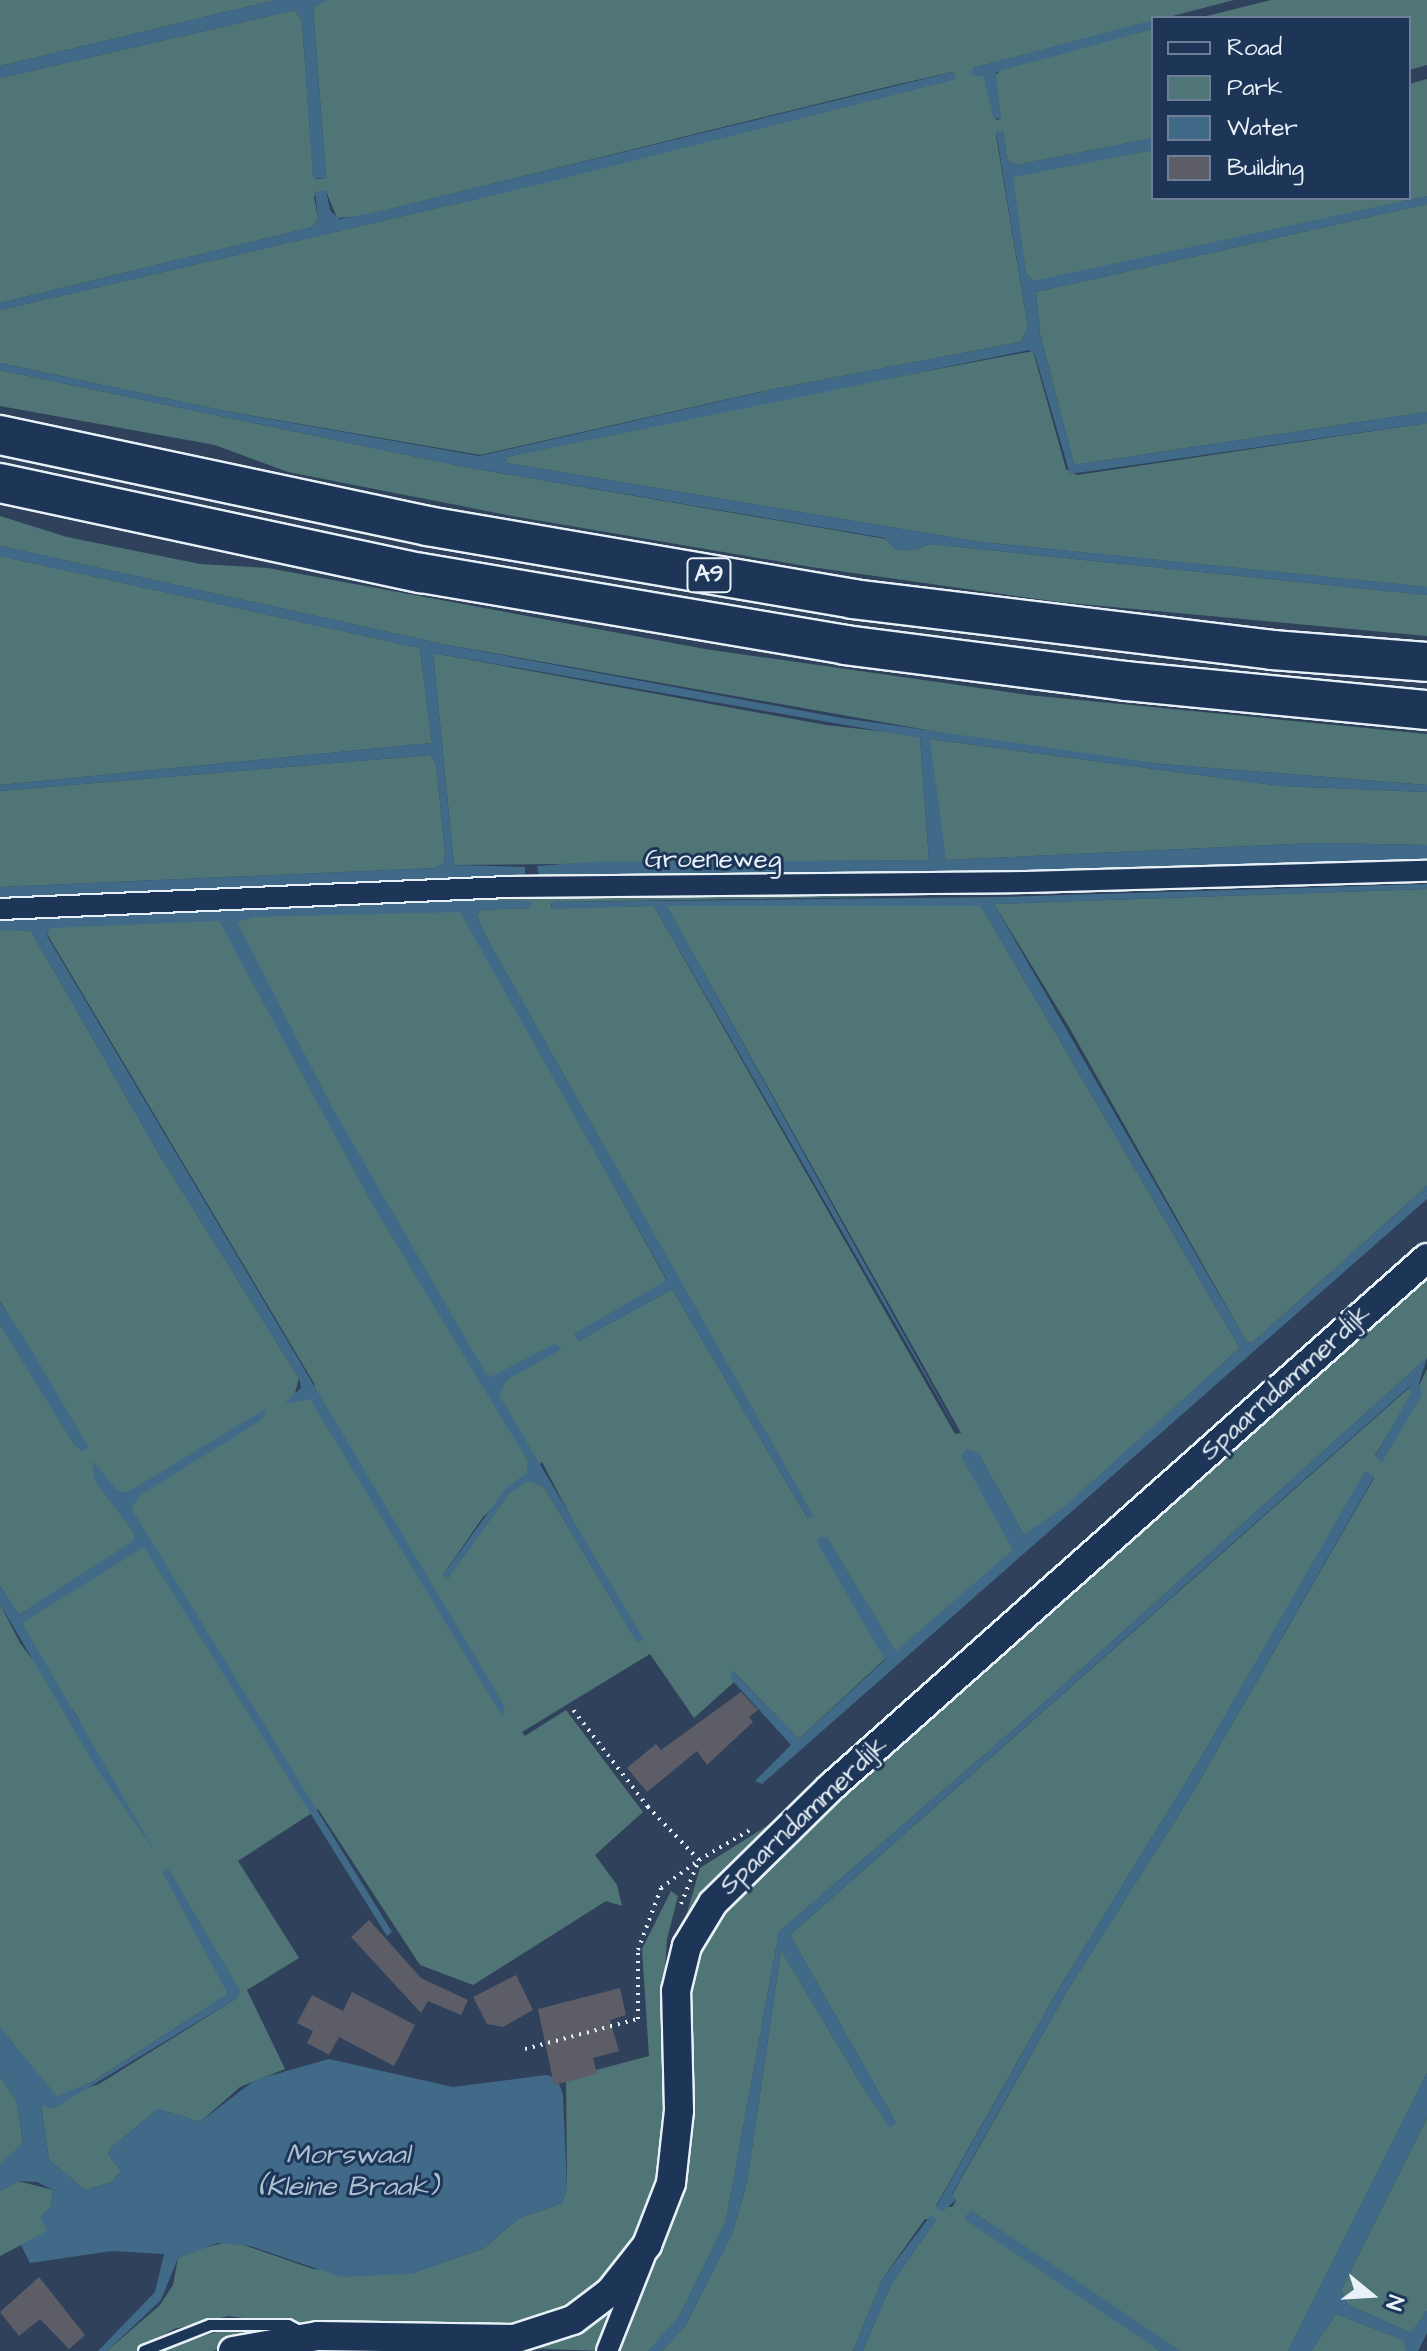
<!DOCTYPE html>
<style>
body{margin:0}
#map{position:relative;width:1427px;height:2351px;overflow:hidden;background:#30415c;font-family:"Architects Daughter",sans-serif}
div>[style]{position:absolute}
[style*='--x']{left:calc(var(--x)*1px);top:calc(var(--y)*1px);width:calc(var(--w)*1px);rotate:calc(var(--a)*1deg)}
.green>*{inset:0;background:#507576}
.water>*{inset:0;background:#406a87}
.building>*{inset:0;background:#5d5d68}
.path>*{height:4px;margin-top:-2px;transform-origin:0;background:repeating-linear-gradient(90deg,#e8f1f8 0 2px,transparent 0 8px)}
.roads{filter:drop-shadow(2px 0 #e8f1f8) drop-shadow(-2px 0 #e8f1f8) drop-shadow(0 2px #e8f1f8) drop-shadow(0 -2px #e8f1f8)}
.lane>*{height:10px;margin:-5px;padding:0 5px;transform-origin:5px;border-radius:5px;background:#1d3557}
.street>*{height:20px;margin:-10px;padding:0 10px;transform-origin:10px;border-radius:10px;background:#1d3557}
.secondary>*{height:28px;margin:-14px;padding:0 14px;transform-origin:14px;border-radius:14px;background:#1d3557}
.highway>*{height:38px;margin:-19px;padding:0 19px;transform-origin:19px;border-radius:19px;background:#1d3557}
span{translate:-50% -50%;white-space:nowrap;text-align:center;line-height:1.15;-webkit-text-stroke:6px #1d3557;paint-order:stroke}
.shield-label span{padding:2px 6px;background:#1d3557;border:2px solid;border-radius:6px;-webkit-text-stroke-width:0}
.shield-label{font-size:24px;color:#e8f1f8;font-weight:700}
.street-label{font-size:26px;color:#e8f1f8}
.water-label{font-size:28px;color:#adc2d0;font-style:italic}
.legend{position:absolute;left:1151px;top:16px;width:260px;height:184px;box-sizing:border-box;background:#1d3557;border:2px solid #6e8097;margin:0;padding:10px 14px;list-style:none;font-size:24px;color:#e8f1f8}
.legend li{display:flex;align-items:center;gap:16px;height:40px}
.legend b{width:40px;border:2px solid #6e8097}
.north{position:absolute;left:1331px;top:2255px;width:80px;height:80px;-webkit-text-stroke:6px #1d3557;paint-order:stroke;rotate:108deg;font-size:22px;font-weight:700;line-height:32px;text-align:center;color:#e8f1f8}
.north::after{content:'';display:block;margin:auto;width:28px;height:36px;background:#e8f1f8;clip-path:polygon(50% 0,100% 100%,50% 72%,0 100%)}
</style>
<div id="map">
<div class="green">
<i style="clip-path:polygon(0 0,276px 0,0 66px)"></i>
<i style="clip-path:polygon(326px 0,1234px 0,973px 68px,984px 77px,996px 120px,1001px 119px,993px 78px,1002px 68px,1153px 29px,1153px 138px,1017px 165px,1007px 160px,1003px 131px,996px 135px,1028px 328px,1021px 342px,769px 390px,480px 455px,225px 411px,0 363px,0 310px,489px 196px,955px 79px,953px 72px,899px 84px,361px 216px,337px 218px,326px 191px,314px 196px,318px 219px,313px 227px,0 303px,0 78px,295px 10px,302px 21px,313px 174px,316px 179px,326px 178px,313px 8px)"></i>
<i style="clip-path:polygon(1271px 0,1427px 0,1427px 65px,1409px 70px,1409px 18px,1199px 18px)"></i>
<i style="clip-path:polygon(1427px 79px,1427px 196px,1062px 278px,1033px 281px,1026px 273px,1012px 182px,1013px 177px,1033px 171px,1153px 150px,1153px 198px,1409px 198px,1409px 84px)"></i>
<i style="clip-path:polygon(1427px 204px,1427px 412px,1074px 465px,1040px 334px,1036px 292px)"></i>
<i style="clip-path:polygon(1033px 351px,1066px 469px,1077px 475px,1427px 423px,1427px 587px,980px 542px,506px 463px,507px 457px,739px 407px)"></i>
<i style="clip-path:polygon(0 370px,465px 467px,886px 539px,895px 549px,915px 550px,929px 544px,1427px 595px,1427px 636px,1059px 602px,811px 567px,507px 515px,288px 472px,215px 445px,0 406px)"></i>
<i style="clip-path:polygon(0 516px,67px 537px,200px 564px,268px 568px,705px 649px,1028px 695px,1427px 734px,1427px 785px,1161px 764px,1000px 743px,442px 644px,0 546px)"></i>
<i style="clip-path:polygon(0 556px,420px 648px,432px 743px,0 785px)"></i>
<i style="clip-path:polygon(433px 653px,826px 725px,914px 735px,920px 738px,929px 860px,454px 865px)"></i>
<i style="clip-path:polygon(929px 739px,1282px 786px,1427px 792px,1427px 845px,1315px 843px,945px 860px)"></i>
<i style="clip-path:polygon(430px 755px,436px 763px,445px 851px,444px 863px,436px 868px,0 887px,0 791px)"></i>
<i style="clip-path:polygon(1427px 889px,1427px 1186px,1252px 1343px,1246px 1341px,1069px 1027px,994px 904px)"></i>
<i style="clip-path:polygon(evenodd,814px 895px,883px 897px,552px 902px,551px 908px,654px 906px,955px 1434px,961px 1433px,666px 905px,981px 906px,1240px 1348px,1065px 1507px,1024px 1535px,978px 1453px,962px 1456px,1014px 1550px,896px 1652px,827px 1538px,887px 1657px,799px 1739px,733px 1671px,734px 1682px,694px 1718px,650px 1654px,522px 1732px,525px 1736px,566px 1710px,643px 1812px,595px 1855px,617px 1885px,622px 1906px,606px 1901px,473px 1985px,420px 1965px,318px 1809px,238px 1861px,299px 1958px,247px 1990px,285px 2069px,240px 2087px,200px 2122px,158px 2109px,111px 2148px,108px 2154px,121px 2171px,112px 2182px,85px 2190px,49px 2160px,41px 2104px,99px 2084px,237px 1998px,239px 1990px,168px 1869px,228px 1994px,92px 2082px,57px 2097px,0 2028px,0 1604px,20px 1643px,82px 1724px,15px 1624px,147px 1536px,125px 1499px,265px 1410px,130px 1492px,121px 1494px,95px 1480px,135px 1534px,134px 1541px,19px 1615px,0 1586px,0 1324px,75px 1445px,88px 1448px,0 1301px,0 929px,31px 931px,162px 1159px,299px 1378px,295px 1393px,315px 1385px,37px 917px,463px 898px,814px 895px,465px 901px,531px 901px,529px 908px,481px 910px,477px 916px,487px 939px,813px 1516px,808px 1519px,672px 1289px,578px 1341px,575px 1334px,667px 1281px,472px 931px,465px 901px,814px 895px,542px 1462px,637px 1642px,544px 1487px,528px 1480px,509px 1493px,448px 1578px,443px 1575px,483px 1517px,542px 1462px)"></i>
<i style="clip-path:polygon(1427px 1268px,1427px 1358px,1028px 1717px,779px 1932px,726px 2221px,680px 2315px,657px 2343px,648px 2351px,616px 2351px,680px 2186px,684px 2004px,706px 1931px,755px 1871px)"></i>
<i style="clip-path:polygon(evenodd,1427px 1369px,1427px 2073px,1288px 2351px,1180px 2351px,970px 2210px,1160px 2351px,863px 2351px,891px 2284px,936px 2220px,925px 2219px,883px 2278px,853px 2351px,662px 2351px,685px 2326px,732px 2234px,747px 2182px,781px 1950px,866px 2092px,896px 2123px,790px 1935px,1409px 1388px,1412px 1393px,1375px 1456px,1382px 1462px,1427px 1369px,1365px 1472px,1374px 1478px,1190px 1797px,1067px 1991px,952px 2195px,956px 2201px,952px 2207px,936px 2206px,1054px 1997px,1205px 1751px,1365px 1472px)"></i>
<i style="clip-path:polygon(781px 1817px,678px 1944px,700px 1868px)"></i>
<i style="clip-path:polygon(671px 1891px,678px 1896px,667px 1939px,663px 1997px,666px 2135px,661px 2171px,645px 2223px,601px 2289px,539px 2327px,332px 2329px,228px 2316px,174px 2329px,136px 2351px,107px 2351px,160px 2305px,173px 2285px,178px 2258px,199px 2249px,232px 2241px,313px 2269px,410px 2274px,484px 2248px,519px 2218px,562px 2203px,567px 2188px,566px 2078px,649px 2056px,642px 1949px)"></i>
<i style="clip-path:polygon(0 2076px,17px 2102px,23px 2144px,0 2165px)"></i>
<i style="clip-path:polygon(1427px 2118px,1427px 2311px,1411px 2333px,1348px 2305px,1341px 2290px)"></i>
<i style="clip-path:polygon(18px 2181px,53px 2190px,48px 2231px,0 2256px,0 2191px)"></i>
<i style="clip-path:polygon(618px 2300px,601px 2351px,520px 2348px)"></i>
<i style="clip-path:polygon(1336px 2314px,1404px 2340px,1407px 2351px,1311px 2351px)"></i>
<i style="clip-path:polygon(226px 2329px,271px 2335px,212px 2351px,158px 2351px)"></i>
</div>
<div class="water">
<i style="clip-path:polygon(276px 0,326px 0,313px 9px,326px 178px,313px 178px,302px 21px,295px 10px,0 78px,0 66px)"></i>
<i style="clip-path:polygon(1153px 20px,1153px 29px,996px 72px,1001px 119px,993px 118px,984px 77px,971px 75px,973px 68px)"></i>
<i style="clip-path:polygon(953px 72px,956px 79px,545px 183px,0 310px,0 303px,313px 227px,318px 219px,315px 192px,326px 190px,330px 210px,339px 219px,368px 214px)"></i>
<i style="clip-path:polygon(996px 131px,1003px 131px,1007px 160px,1017px 165px,1153px 138px,1153px 150px,1013px 177px,1026px 273px,1033px 281px,1427px 196px,1427px 204px,1036px 292px,1040px 334px,1074px 465px,1427px 412px,1427px 423px,1070px 474px,1035px 355px,1029px 350px,507px 457px,506px 463px,980px 542px,1409px 585px,1427px 587px,1427px 595px,929px 544px,915px 550px,895px 549px,885px 538px,465px 467px,0 370px,0 363px,225px 411px,479px 456px,769px 390px,1021px 342px,1028px 328px)"></i>
<i style="clip-path:polygon(0 546px,442px 644px,836px 717px,1161px 764px,1427px 785px,1427px 792px,1282px 786px,930px 739px,946px 860px,1315px 843px,1427px 845px,1427px 859px,1032px 872px,539px 876px,537px 866px,588px 862px,929px 860px,920px 738px,433px 653px,454px 865px,525px 867px,525px 878px,0 900px,0 887px,435px 868px,444px 863px,445px 851px,436px 763px,430px 755px,0 791px,0 785px,432px 743px,420px 648px,0 556px)"></i>
<i style="clip-path:polygon(1427px 884px,1427px 889px,994px 904px,1246px 1341px,1252px 1343px,1427px 1186px,1427px 1199px,762px 1784px,755px 1781px,791px 1745px,731px 1679px,732px 1670px,799px 1739px,885px 1660px,818px 1544px,819px 1537px,827px 1538px,896px 1651px,1013px 1550px,961px 1456px,966px 1449px,978px 1453px,1024px 1535px,1065px 1506px,1240px 1348px,981px 906px,667px 906px,960px 1436px,654px 906px,552px 909px,551px 902px,1001px 897px)"></i>
<i style="clip-path:polygon(464px 900px,531px 901px,530px 908px,481px 910px,477px 916px,487px 939px,814px 1517px,808px 1519px,672px 1289px,578px 1341px,574px 1334px,667px 1280px,460px 912px,254px 917px,237px 922px,333px 1109px,485px 1372px,491px 1377px,554px 1344px,562px 1349px,507px 1380px,499px 1395px,644px 1640px,637px 1642px,544px 1487px,528px 1481px,509px 1493px,448px 1579px,443px 1575px,506px 1488px,527px 1473px,527px 1460px,371px 1202px,219px 921px,50px 928px,47px 936px,505px 1707px,502px 1716px,310px 1399px,284px 1404px,301px 1388px,299px 1378px,162px 1159px,31px 931px,0 930px,0 920px)"></i>
<i style="clip-path:polygon(0 1302px,28px 1344px,89px 1448px,81px 1451px,75px 1445px,40px 1390px,0 1324px)"></i>
<i style="clip-path:polygon(1427px 1358px,1419px 1383px,1422px 1395px,1382px 1462px,1375px 1457px,1411px 1393px,1409px 1387px,790px 1935px,896px 2123px,890px 2128px,866px 2092px,781px 1950px,747px 2182px,732px 2234px,685px 2326px,662px 2351px,648px 2351px,680px 2315px,726px 2221px,779px 1932px,1028px 1717px)"></i>
<i style="clip-path:polygon(265px 1409px,266px 1415px,257px 1423px,142px 1494px,131px 1508px,392px 1932px,387px 1936px,144px 1547px,22px 1623px,156px 1853px,97px 1769px,0 1604px,0 1586px,19px 1615px,133px 1541px,135px 1534px,95px 1481px,92px 1460px,117px 1490px,126px 1493px)"></i>
<i style="clip-path:polygon(1365px 1471px,1374px 1477px,1190px 1797px,1067px 1991px,952px 2194px,956px 2200px,942px 2212px,936px 2207px,1054px 1997px,1205px 1751px)"></i>
<i style="clip-path:polygon(168px 1869px,239px 1989px,237px 1998px,53px 2109px,41px 2105px,49px 2160px,85px 2190px,112px 2182px,121px 2171px,108px 2154px,111px 2148px,158px 2109px,200px 2122px,255px 2080px,329px 2059px,453px 2087px,546px 2075px,557px 2078px,563px 2095px,567px 2188px,562px 2203px,519px 2218px,484px 2248px,410px 2274px,341px 2277px,250px 2246px,218px 2243px,178px 2258px,161px 2300px,107px 2351px,98px 2351px,155px 2292px,164px 2254px,112px 2251px,30px 2263px,21px 2245px,47px 2231px,40px 2217px,51px 2206px,53px 2190px,37px 2182px,18px 2181px,0 2191px,0 2165px,23px 2143px,17px 2102px,0 2076px,0 2028px,57px 2096px,92px 2082px,228px 1994px,163px 1873px)"></i>
<i style="clip-path:polygon(1427px 2073px,1427px 2118px,1341px 2290px,1348px 2305px,1411px 2333px,1427px 2311px,1427px 2333px,1418px 2351px,1407px 2351px,1404px 2340px,1336px 2314px,1311px 2351px,1288px 2351px)"></i>
<i style="clip-path:polygon(970px 2210px,1077px 2281px,1180px 2351px,1160px 2351px,964px 2219px)"></i>
<i style="clip-path:polygon(931px 2215px,936px 2220px,891px 2284px,863px 2351px,853px 2351px,883px 2278px)"></i>
</div>
<div class="building">
<i style="clip-path:polygon(741px 1692px,758px 1710px,749px 1717px,753px 1722px,707px 1765px,697px 1751px,647px 1792px,627px 1768px,656px 1744px,661px 1750px)"></i>
<i style="clip-path:polygon(369px 1920px,421px 1978px,468px 2000px,461px 2015px,428px 2001px,421px 2013px,351px 1937px)"></i>
<i style="clip-path:polygon(516px 1975px,533px 2010px,503px 2027px,487px 2024px,473px 1997px)"></i>
<i style="clip-path:polygon(620px 1988px,626px 2015px,610px 2020px,619px 2051px,593px 2058px,597px 2074px,554px 2085px,538px 2009px)"></i>
<i style="clip-path:polygon(352px 1992px,415px 2025px,394px 2066px,339px 2037px,329px 2055px,307px 2043px,313px 2031px,297px 2023px,312px 1995px,343px 2011px)"></i>
<i style="clip-path:polygon(39px 2277px,85px 2335px,69px 2349px,40px 2319px,19px 2336px,0 2312px)"></i>
</div>
<div class="path">
<i style="--x:681;--y:1904;--w:48;--a:-67.8"></i>
<i style="--x:699;--y:1860;--w:59;--a:-30.5"></i>
<i style="--x:525;--y:2049;--w:117;--a:-14.9"></i>
<i style="--x:638;--y:2019;--w:69;--a:-90"></i>
<i style="--x:638;--y:1950;--w:66;--a:-69.6"></i>
<i style="--x:661;--y:1888;--w:47;--a:-36.4"></i>
<i style="--x:699;--y:1860;--w:74;--a:-133.9"></i>
<i style="--x:648;--y:1807;--w:126;--a:-127.6"></i>
</div>
<div class="roads">
<div class="lane">
<i style="--x:144;--y:2351;--w:71;--a:-21.5"></i>
<i style="--x:210;--y:2325;--w:78;--a:0"></i>
<i style="--x:288;--y:2325;--w:17;--a:28"></i>
</div>
<div class="street">
<i style="--x:0;--y:909;--w:508;--a:-2.48"></i>
<i style="--x:508;--y:887;--w:518;--a:-0.55"></i>
<i style="--x:1026;--y:882;--w:401;--a:-1.6"></i>
<i style="--x:607;--y:2351;--w:103;--a:-68.4"></i>
</div>
<div class="secondary">
<i style="--x:233;--y:2351;--w:86;--a:-10"></i>
<i style="--x:318;--y:2336;--w:196;--a:0.9"></i>
<i style="--x:514;--y:2339;--w:62;--a:-17.9"></i>
<i style="--x:573;--y:2320;--w:46;--a:-37.1"></i>
<i style="--x:610;--y:2292;--w:60;--a:-51.8"></i>
<i style="--x:647;--y:2245;--w:66;--a:-68.8"></i>
<i style="--x:671;--y:2183;--w:73;--a:-83.7"></i>
<i style="--x:679;--y:2110;--w:119;--a:-91.4"></i>
<i style="--x:676;--y:1991;--w:46;--a:-76.3"></i>
<i style="--x:687;--y:1946;--w:50;--a:-58.8"></i>
<i style="--x:713;--y:1903;--w:164;--a:-44.5"></i>
<i style="--x:830;--y:1788;--w:798;--a:-41.6"></i>
</div>
<div class="highway">
<i style="--x:0;--y:435;--w:437;--a:12"></i>
<i style="--x:427;--y:526;--w:431;--a:9.7"></i>
<i style="--x:852;--y:599;--w:423;--a:6.9"></i>
<i style="--x:1272;--y:650;--w:155;--a:4.4"></i>
<i style="--x:0;--y:483;--w:431;--a:12.1"></i>
<i style="--x:421;--y:573;--w:430;--a:9.6"></i>
<i style="--x:845;--y:645;--w:282;--a:7.3"></i>
<i style="--x:1125;--y:681;--w:303;--a:5.5"></i>
</div>
</div>
<div class="shield-label">
<span style="left:709px;top:575px">A9</span>
</div>
<div class="street-label">
<span style="left:713px;top:860px">Groeneweg</span>
<span style="left:1286px;top:1383px;rotate:-42deg">Spaarndammerdijk</span>
<span style="left:804px;top:1816px;rotate:-43deg">Spaarndammerdijk</span>
</div>
<div class="water-label">
<span style="left:348px;top:2171px">Morswaal<br>(Kleine Braak)</span>
</div>
<ul class="legend">
<li><b style="height:10px;background:#1d3557"></b>Road</li>
<li><b style="height:22px;background:#507576"></b>Park</li>
<li><b style="height:22px;background:#406a87"></b>Water</li>
<li><b style="height:22px;background:#5d5d68"></b>Building</li>
</ul>
<div class="north">N</div>
</div>
